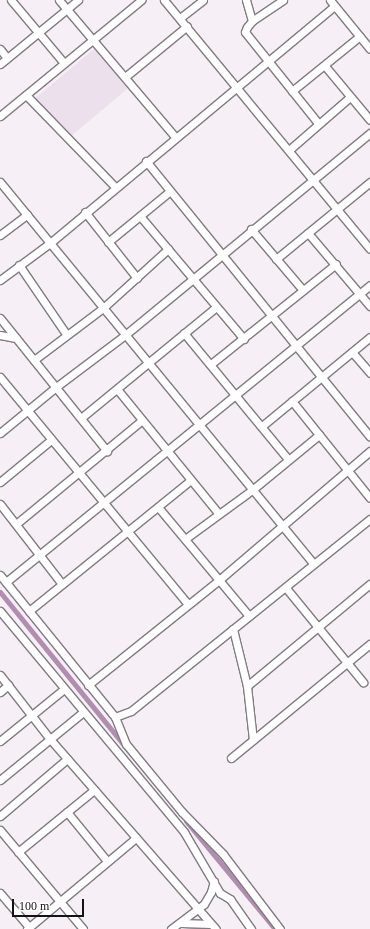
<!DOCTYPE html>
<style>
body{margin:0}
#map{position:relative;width:370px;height:929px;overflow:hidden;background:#f6eff5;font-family:"Times New Roman",serif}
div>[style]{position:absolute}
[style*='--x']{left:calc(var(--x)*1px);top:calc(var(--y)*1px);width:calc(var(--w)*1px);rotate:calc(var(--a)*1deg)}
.built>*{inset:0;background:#ece0ec;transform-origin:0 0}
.canal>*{height:5px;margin:-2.5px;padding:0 2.5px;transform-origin:2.5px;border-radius:2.5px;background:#b18daf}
.roads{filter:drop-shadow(1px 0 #827c82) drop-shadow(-1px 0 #827c82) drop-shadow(0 1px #827c82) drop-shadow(0 -1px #827c82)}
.minor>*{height:7px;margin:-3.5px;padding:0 3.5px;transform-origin:3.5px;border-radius:3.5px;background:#fff}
span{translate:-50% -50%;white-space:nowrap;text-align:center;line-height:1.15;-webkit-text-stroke:3px #fff;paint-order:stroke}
.scale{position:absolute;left:12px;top:899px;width:72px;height:18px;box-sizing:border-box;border:2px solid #141214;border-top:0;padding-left:5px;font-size:12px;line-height:14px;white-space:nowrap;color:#141214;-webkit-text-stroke:3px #fff;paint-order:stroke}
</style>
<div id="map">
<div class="built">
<i style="left:94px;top:49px;width:52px;height:77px;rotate:50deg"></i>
</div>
<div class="canal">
<i style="--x:0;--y:592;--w:197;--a:51"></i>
<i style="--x:186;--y:821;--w:140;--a:50.5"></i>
</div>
<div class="roads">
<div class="minor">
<i style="--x:11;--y:0;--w:82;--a:49.9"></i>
<i style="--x:59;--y:0;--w:180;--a:49.7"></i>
<i style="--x:164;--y:0;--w:323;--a:50.4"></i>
<i style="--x:246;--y:0;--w:22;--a:74"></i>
<i style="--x:283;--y:0;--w:37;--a:146"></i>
<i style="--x:252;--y:21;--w:8;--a:130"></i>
<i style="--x:247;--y:27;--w:5;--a:112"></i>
<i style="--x:245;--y:32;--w:117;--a:51.3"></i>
<i style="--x:330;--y:0;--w:63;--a:50.8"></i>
<i style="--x:180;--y:18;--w:29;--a:-38"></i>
<i style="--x:0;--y:49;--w:11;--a:52"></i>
<i style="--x:0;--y:64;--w:101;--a:-39.4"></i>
<i style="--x:325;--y:66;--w:70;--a:50.2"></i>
<i style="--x:125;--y:77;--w:80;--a:-39.4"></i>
<i style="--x:292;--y:91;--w:87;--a:-39"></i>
<i style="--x:26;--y:95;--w:128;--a:45.9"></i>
<i style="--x:0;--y:116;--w:183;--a:-39.4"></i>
<i style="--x:289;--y:150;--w:81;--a:-41"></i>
<i style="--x:146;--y:161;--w:355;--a:50.9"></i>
<i style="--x:0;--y:182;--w:494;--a:50.6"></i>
<i style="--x:85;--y:212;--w:84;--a:51.8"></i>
<i style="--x:140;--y:216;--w:161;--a:49.8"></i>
<i style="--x:251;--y:229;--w:80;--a:49.6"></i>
<i style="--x:308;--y:233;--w:96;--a:49.7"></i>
<i style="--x:0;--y:235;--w:34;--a:-37"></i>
<i style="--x:108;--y:242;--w:80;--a:-39.4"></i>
<i style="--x:276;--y:259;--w:122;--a:-39.3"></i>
<i style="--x:19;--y:265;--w:83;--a:55.7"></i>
<i style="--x:0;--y:280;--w:62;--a:-36.5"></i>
<i style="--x:50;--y:243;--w:370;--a:-39.8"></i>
<i style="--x:0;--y:318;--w:171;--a:51.2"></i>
<i style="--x:184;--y:333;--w:163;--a:50.5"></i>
<i style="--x:0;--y:335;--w:16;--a:11"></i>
<i style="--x:352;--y:352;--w:28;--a:49"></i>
<i style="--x:34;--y:360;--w:86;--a:-37"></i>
<i style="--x:103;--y:308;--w:88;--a:-42.2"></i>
<i style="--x:211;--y:364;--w:160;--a:-38.7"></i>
<i style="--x:0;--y:377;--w:295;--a:50.4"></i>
<i style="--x:117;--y:389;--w:160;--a:50.8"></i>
<i style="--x:292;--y:401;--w:124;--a:51.2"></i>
<i style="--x:81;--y:418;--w:175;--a:-39.4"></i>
<i style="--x:262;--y:426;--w:140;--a:-39.5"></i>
<i style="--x:0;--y:433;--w:72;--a:-39.4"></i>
<i style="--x:56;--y:387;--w:86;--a:-37"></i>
<i style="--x:125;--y:335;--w:318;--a:-39.5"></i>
<i style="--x:0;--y:482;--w:66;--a:-39.5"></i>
<i style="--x:0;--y:504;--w:101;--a:52.2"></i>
<i style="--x:158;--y:507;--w:142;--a:50.1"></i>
<i style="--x:16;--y:524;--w:163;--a:-39.5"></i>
<i style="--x:185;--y:539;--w:83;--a:-36.2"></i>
<i style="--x:252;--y:490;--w:87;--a:-39.4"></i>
<i style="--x:0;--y:575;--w:183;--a:51"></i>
<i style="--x:115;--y:717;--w:29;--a:68"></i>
<i style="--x:126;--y:744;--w:88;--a:50.5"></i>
<i style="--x:182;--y:812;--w:59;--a:45.7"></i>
<i style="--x:223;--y:854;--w:94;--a:52.8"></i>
<i style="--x:6;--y:582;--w:470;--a:-39.2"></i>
<i style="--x:286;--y:588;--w:122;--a:50.7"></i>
<i style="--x:0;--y:611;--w:288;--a:50.2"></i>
<i style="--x:184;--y:832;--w:71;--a:59.5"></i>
<i style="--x:220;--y:893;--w:12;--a:31"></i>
<i style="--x:230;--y:899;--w:37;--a:55"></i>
<i style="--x:29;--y:611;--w:208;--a:-39"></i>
<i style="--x:233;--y:629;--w:59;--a:76.2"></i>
<i style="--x:247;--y:686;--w:54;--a:83.7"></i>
<i style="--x:0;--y:675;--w:81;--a:52"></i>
<i style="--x:50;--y:739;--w:252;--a:48.9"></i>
<i style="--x:88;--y:685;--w:168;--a:-38.7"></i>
<i style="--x:219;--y:580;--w:199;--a:-40.5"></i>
<i style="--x:247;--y:686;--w:160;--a:-39.7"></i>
<i style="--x:0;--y:692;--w:11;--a:-41"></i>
<i style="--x:115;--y:717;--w:17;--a:-21"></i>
<i style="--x:131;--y:711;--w:307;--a:-38.8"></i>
<i style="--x:0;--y:741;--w:82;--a:-39.1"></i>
<i style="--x:231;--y:758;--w:180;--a:-39.4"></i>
<i style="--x:0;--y:780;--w:107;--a:-39.3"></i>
<i style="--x:67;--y:812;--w:63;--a:50.8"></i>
<i style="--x:0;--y:816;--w:88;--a:-40.4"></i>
<i style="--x:0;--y:830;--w:129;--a:50"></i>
<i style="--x:18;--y:852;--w:98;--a:-39.2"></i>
<i style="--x:0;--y:893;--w:45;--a:49.5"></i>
<i style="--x:181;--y:923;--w:30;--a:2"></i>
<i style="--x:27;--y:929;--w:142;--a:-39.9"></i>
<i style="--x:171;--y:929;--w:41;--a:-37.1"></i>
<i style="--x:204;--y:904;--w:14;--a:-60"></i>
<i style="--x:211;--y:892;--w:11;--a:-75"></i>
</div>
</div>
<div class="scale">100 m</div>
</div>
